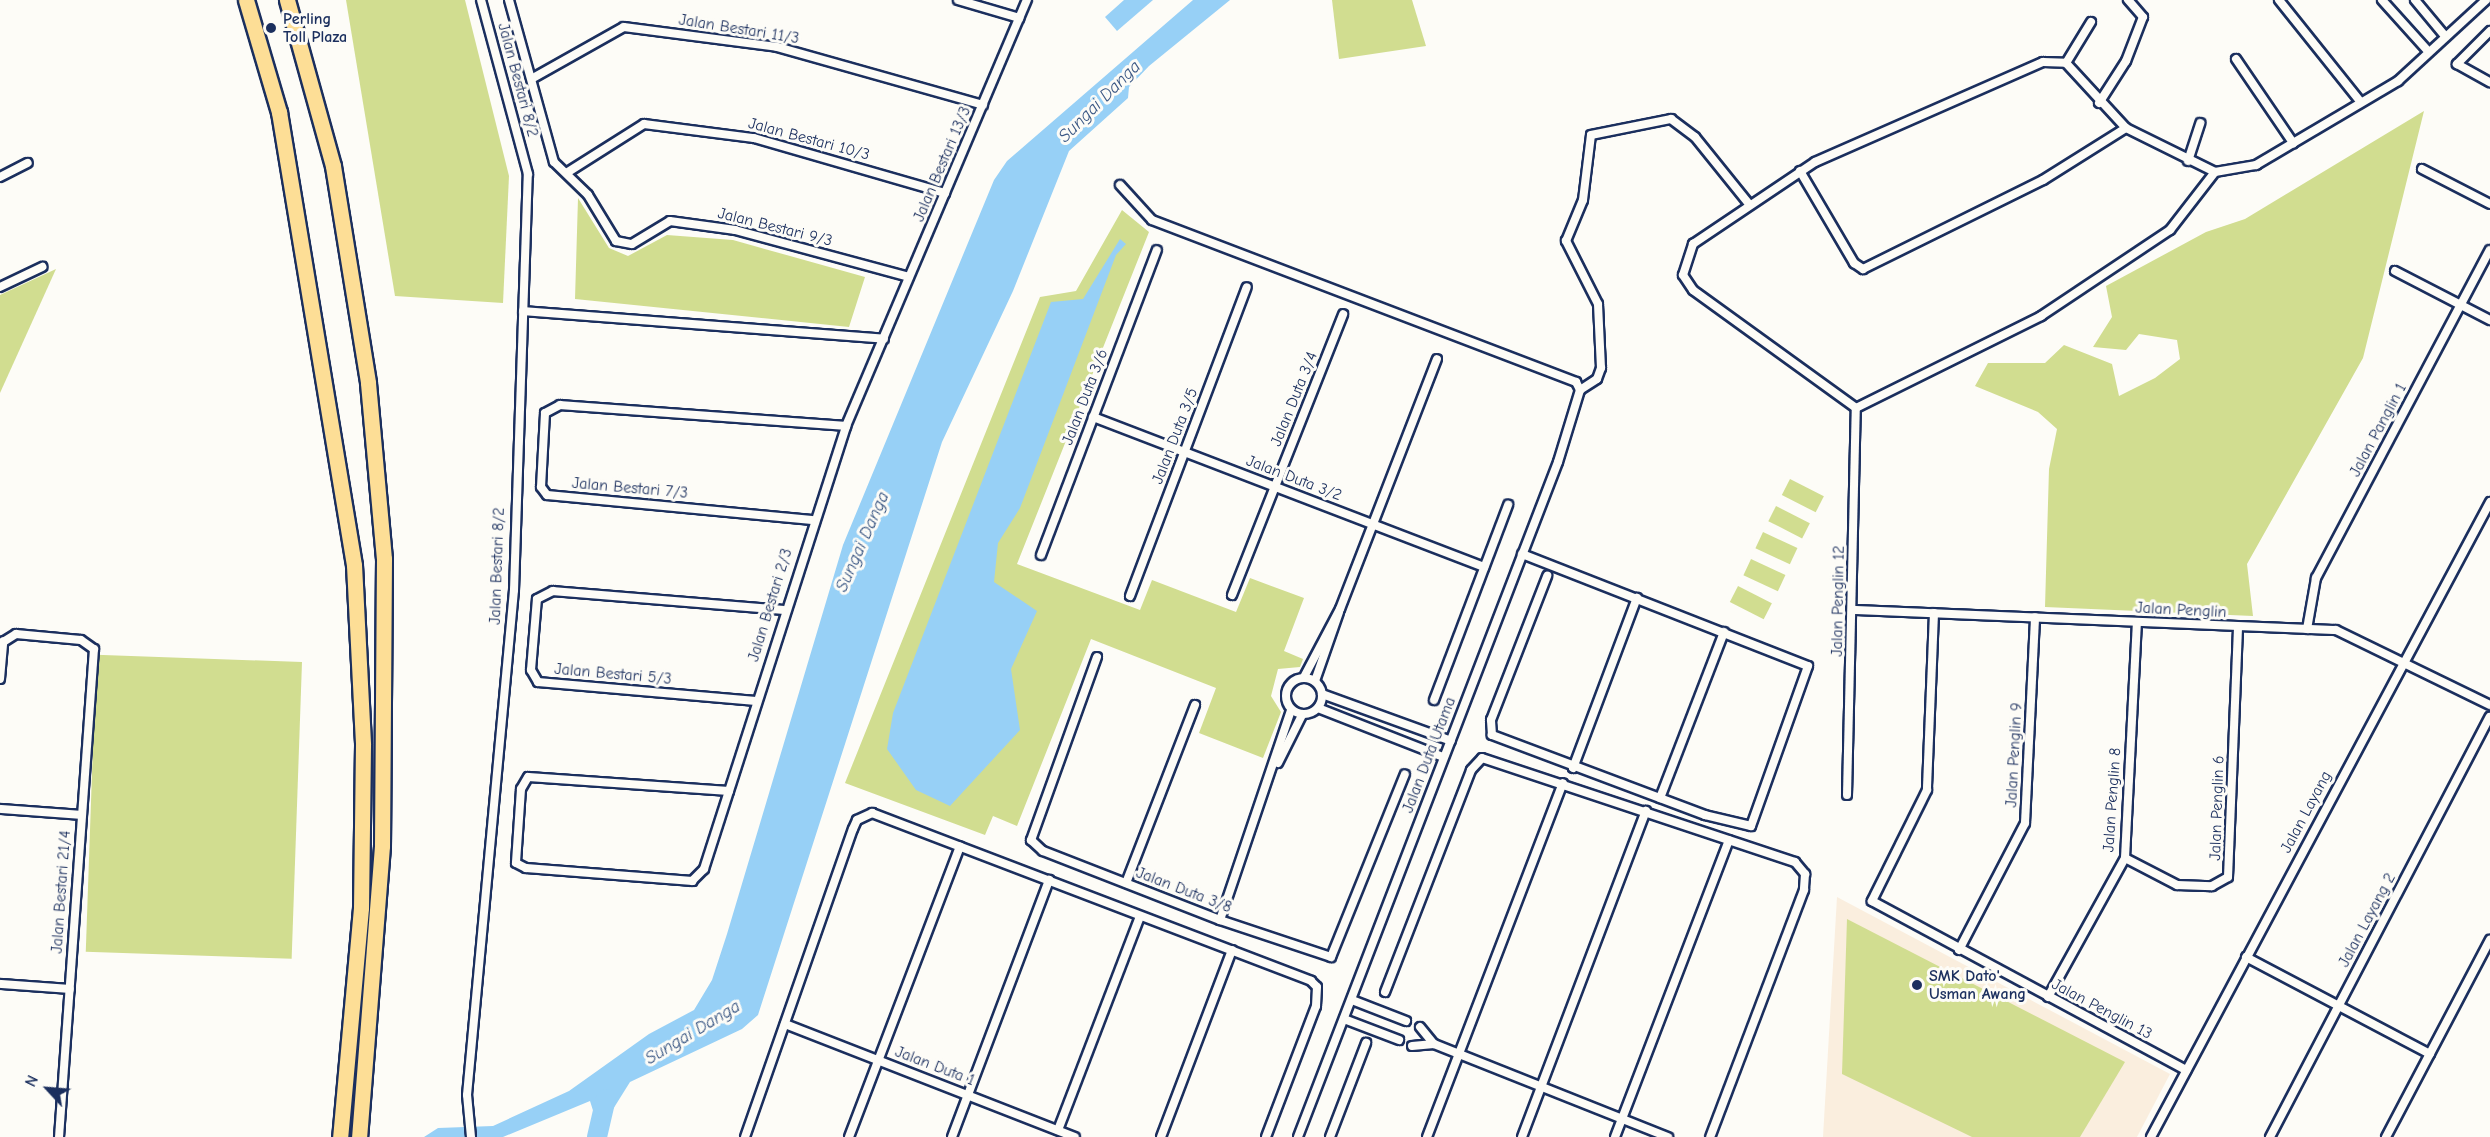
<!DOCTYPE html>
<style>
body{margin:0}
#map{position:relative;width:2490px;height:1137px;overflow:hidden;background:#fdfcf7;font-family:"Comic Neue",sans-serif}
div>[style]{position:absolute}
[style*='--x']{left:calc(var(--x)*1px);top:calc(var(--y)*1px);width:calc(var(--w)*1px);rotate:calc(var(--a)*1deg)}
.built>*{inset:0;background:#faeede}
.green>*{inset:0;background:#d1dd90;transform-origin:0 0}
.water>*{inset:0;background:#97d0f6}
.river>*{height:20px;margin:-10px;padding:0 10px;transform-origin:10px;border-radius:10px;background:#97d0f6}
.roads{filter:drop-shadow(2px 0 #1b2f5e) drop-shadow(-2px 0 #1b2f5e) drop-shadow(0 2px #1b2f5e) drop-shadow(0 -2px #1b2f5e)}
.minor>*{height:8px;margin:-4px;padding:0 4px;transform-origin:4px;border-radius:4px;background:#fdfcf7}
.minor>.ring{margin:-4px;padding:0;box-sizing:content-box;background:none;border:8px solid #fdfcf7;border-radius:50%}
.motorway>*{height:15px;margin:-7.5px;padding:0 7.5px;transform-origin:7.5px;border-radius:7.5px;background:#fdde96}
.dots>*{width:16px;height:16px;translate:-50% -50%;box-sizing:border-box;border:3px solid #fdfcf7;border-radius:50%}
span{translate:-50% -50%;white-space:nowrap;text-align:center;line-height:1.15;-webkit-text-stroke:6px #fdfcf7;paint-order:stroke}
.poi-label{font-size:16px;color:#1b2f5e;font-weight:700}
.left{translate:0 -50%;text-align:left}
.street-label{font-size:16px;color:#1b2f5e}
.water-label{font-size:18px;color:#3a5784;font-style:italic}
.north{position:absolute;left:18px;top:1059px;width:60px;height:60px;-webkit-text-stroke:4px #fdfcf7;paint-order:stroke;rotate:296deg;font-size:16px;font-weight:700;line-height:24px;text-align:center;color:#1b2f5e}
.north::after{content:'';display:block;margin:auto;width:21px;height:27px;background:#1b2f5e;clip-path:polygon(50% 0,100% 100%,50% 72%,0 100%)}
</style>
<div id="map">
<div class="built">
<i style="clip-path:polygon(1837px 897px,2170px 1074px,2137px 1137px,1823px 1137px)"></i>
</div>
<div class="green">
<i style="clip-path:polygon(346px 0,465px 0,509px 176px,503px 303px,395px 296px)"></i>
<i style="clip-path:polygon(1332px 0,1412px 0,1426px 46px,1339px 59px)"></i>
<i style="clip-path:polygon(2424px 111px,2363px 358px,2247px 564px,2253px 616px,2045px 607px,2049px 469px,2057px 429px,2038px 412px,1975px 386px,1988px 363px,2045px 363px,2064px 345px,2112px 364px,2119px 396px,2155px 378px,2180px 359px,2177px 340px,2139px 334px,2126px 350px,2093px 347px,2112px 317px,2106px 286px,2206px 232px,2245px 219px)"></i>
<i style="clip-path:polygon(578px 198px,609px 248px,628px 256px,667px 235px,733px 240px,865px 277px,849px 327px,575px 299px)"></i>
<i style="clip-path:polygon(1122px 210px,1149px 232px,1017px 564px,1140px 610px,1152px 580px,1236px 612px,1250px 578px,1304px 598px,1284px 651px,1303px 659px,1300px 667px,1278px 669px,1271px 696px,1281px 712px,1263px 758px,1199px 733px,1216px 688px,1091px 639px,1017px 826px,993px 816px,985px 835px,845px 783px,1040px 297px,1076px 291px)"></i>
<i style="clip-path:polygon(56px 269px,0 393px,0 295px)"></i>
<i style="left:1790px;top:479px;width:38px;height:18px;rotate:27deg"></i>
<i style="left:1776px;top:506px;width:38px;height:17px;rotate:27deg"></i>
<i style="left:1763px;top:532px;width:38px;height:18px;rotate:25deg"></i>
<i style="left:1751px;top:559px;width:38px;height:18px;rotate:25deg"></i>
<i style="left:1738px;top:586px;width:38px;height:18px;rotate:27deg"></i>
<i style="left:302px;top:662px;width:297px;height:206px;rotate:92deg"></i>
<i style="clip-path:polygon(1847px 919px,2125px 1062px,2080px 1137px,1972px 1137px,1842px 1074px)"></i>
</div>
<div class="water">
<i style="clip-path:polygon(1124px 0,1153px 0,1117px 31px,1105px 17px)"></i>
<i style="clip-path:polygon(1193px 0,1230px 0,1149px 66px,1129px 87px,1128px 98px,1069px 151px,1013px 291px,942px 442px,758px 1015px,742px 1029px,630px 1082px,605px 1122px,596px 1120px,590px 1101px,503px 1137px,424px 1137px,438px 1128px,493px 1126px,569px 1091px,649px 1034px,694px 1010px,712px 980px,727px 934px,843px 545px,994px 180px,1007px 161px)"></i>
<i style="clip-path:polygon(1120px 239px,1126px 244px,1116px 255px,1020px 508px,998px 543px,994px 582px,1037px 611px,1011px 669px,1020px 730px,950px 806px,916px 790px,887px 749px,893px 713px,1051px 302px,1083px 299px)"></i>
</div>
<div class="river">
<i style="--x:597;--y:1137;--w:39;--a:-77"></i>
</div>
<div class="roads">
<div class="minor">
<i style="--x:509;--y:0;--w:168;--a:74.5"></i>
<i style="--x:554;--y:162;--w:47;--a:44.1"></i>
<i style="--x:588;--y:195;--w:54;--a:58.7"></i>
<i style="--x:616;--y:241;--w:16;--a:11"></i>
<i style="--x:632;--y:244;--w:44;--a:-31.2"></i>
<i style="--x:670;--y:221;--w:66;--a:7.9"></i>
<i style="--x:735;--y:230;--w:180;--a:15.1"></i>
<i style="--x:958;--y:0;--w:64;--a:16.4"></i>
<i style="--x:2279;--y:0;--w:129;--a:51.3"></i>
<i style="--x:2382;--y:0;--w:69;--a:48"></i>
<i style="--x:2415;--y:0;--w:47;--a:50.2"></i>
<i style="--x:2490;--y:31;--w:47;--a:135"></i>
<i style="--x:2457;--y:64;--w:38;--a:29"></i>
<i style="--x:2236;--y:59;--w:102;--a:55.8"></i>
<i style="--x:2066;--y:63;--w:48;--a:-58.6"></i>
<i style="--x:533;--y:78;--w:104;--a:-29.3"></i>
<i style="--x:624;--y:27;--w:154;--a:7.4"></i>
<i style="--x:777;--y:47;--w:214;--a:15.7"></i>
<i style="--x:2099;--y:103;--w:50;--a:-57.3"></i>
<i style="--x:2126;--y:61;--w:47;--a:-68.9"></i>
<i style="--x:2143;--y:17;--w:23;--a:-131"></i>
<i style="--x:2188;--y:161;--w:40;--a:-72"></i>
<i style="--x:2422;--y:169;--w:76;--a:27.2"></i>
<i style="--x:1800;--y:171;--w:107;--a:59.6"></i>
<i style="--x:1854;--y:263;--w:11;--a:34"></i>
<i style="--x:1863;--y:269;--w:201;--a:-26.3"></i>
<i style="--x:2043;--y:180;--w:98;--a:-32.1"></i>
<i style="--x:2126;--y:128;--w:99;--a:26.3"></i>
<i style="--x:568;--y:172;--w:90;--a:-32.3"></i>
<i style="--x:644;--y:124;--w:111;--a:7.3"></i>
<i style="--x:754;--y:138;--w:199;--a:16.1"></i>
<i style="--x:0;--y:177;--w:31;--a:-27"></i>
<i style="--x:1120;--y:185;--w:47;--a:47.6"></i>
<i style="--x:1152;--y:220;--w:454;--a:20.9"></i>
<i style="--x:1576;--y:382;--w:9;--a:63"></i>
<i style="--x:1580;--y:390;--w:75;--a:107"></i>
<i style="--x:1558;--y:462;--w:723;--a:111.07"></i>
<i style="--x:2395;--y:271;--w:107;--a:27.3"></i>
<i style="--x:0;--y:287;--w:47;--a:-25.5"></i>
<i style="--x:523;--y:311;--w:362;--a:4.4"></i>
<i style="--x:1580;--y:390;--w:20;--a:-33"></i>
<i style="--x:1597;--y:379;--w:12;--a:-70"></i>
<i style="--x:1601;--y:368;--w:64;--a:-92.7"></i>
<i style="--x:1598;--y:304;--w:71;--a:-116.9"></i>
<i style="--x:1566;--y:241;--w:44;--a:-67.5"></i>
<i style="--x:1583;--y:200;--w:65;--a:-83"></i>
<i style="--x:1591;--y:135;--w:82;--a:-11.3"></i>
<i style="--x:1671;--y:119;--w:30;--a:37"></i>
<i style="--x:1695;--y:137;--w:86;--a:51.1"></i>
<i style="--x:1856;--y:408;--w:207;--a:-26.4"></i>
<i style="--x:2041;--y:316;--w:155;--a:-33.7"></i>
<i style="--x:2170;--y:230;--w:73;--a:-52.2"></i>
<i style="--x:2215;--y:172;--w:42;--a:-9.7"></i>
<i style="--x:2256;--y:165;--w:165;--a:-30.6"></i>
<i style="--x:2398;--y:81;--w:120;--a:-42.6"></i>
<i style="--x:1856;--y:408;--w:201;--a:-144.1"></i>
<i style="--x:1693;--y:290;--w:18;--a:-124"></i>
<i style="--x:1683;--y:275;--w:33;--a:-72"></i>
<i style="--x:1693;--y:244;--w:147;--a:-33.9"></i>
<i style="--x:1815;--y:162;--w:249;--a:-23.7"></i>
<i style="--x:2043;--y:62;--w:23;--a:2"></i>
<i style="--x:2066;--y:63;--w:88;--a:47.3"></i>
<i style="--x:1093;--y:417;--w:419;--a:21"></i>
<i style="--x:812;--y:520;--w:266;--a:-174.6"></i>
<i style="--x:547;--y:495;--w:10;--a:-127"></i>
<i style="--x:541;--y:487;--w:74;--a:-86.9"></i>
<i style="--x:545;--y:413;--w:17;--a:-28"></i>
<i style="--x:560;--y:405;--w:287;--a:4.2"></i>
<i style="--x:1522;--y:554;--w:307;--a:21.4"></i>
<i style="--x:1808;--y:666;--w:170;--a:109.6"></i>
<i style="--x:1751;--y:826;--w:47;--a:-166.6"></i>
<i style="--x:1705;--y:815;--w:228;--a:-159.4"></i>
<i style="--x:1492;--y:735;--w:15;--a:-94"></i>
<i style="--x:1491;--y:720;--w:155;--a:-68.7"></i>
<i style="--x:1041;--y:555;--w:326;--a:-69.2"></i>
<i style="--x:1232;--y:595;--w:302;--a:-68.4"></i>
<i style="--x:1130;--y:596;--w:330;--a:-69.3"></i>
<i style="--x:1854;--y:610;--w:482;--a:2.4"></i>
<i style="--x:2336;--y:630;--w:171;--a:26"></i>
<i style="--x:1934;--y:613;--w:177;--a:92.3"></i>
<i style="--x:1927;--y:790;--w:124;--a:116.4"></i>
<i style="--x:1872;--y:901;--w:357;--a:28.3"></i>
<i style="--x:2307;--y:629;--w:52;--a:-80"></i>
<i style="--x:2316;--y:578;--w:371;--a:-62.1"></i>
<i style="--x:0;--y:644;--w:19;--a:-32"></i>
<i style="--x:16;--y:634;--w:65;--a:5.3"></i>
<i style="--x:81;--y:640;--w:16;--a:35"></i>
<i style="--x:94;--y:649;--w:489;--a:94.1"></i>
<i style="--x:1097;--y:657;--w:195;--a:109.8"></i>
<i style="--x:1031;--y:840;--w:16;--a:43"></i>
<i style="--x:1043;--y:851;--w:190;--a:21.3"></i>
<i style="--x:1220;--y:920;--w:117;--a:18.4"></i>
<i style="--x:1331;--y:957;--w:197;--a:-68"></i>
<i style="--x:1304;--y:677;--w:77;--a:-62.1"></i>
<i style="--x:1340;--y:609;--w:268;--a:-68.8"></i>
<i class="ring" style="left:1286px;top:678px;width:28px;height:28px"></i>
<i style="--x:0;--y:679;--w:38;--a:-85"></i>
<i style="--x:1315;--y:681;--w:73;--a:-70.8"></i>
<i style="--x:1322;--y:694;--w:137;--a:20"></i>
<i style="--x:1434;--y:700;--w:209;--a:-69.2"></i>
<i style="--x:756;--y:701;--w:219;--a:-175"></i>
<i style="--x:538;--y:682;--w:14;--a:-120"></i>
<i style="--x:531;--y:670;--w:71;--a:-85.2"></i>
<i style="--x:537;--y:599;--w:18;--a:-27"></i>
<i style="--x:553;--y:591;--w:231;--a:4.7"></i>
<i style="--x:1318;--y:708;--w:134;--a:21.4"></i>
<i style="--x:1278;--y:763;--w:54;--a:-63.4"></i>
<i style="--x:1573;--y:768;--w:182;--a:-69.4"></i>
<i style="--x:729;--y:791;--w:201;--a:-176"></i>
<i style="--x:528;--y:777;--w:14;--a:120"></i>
<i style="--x:521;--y:789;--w:74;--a:93.9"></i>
<i style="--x:516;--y:863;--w:11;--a:27"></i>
<i style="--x:526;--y:868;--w:167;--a:4.5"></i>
<i style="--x:692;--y:881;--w:17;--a:-45"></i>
<i style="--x:704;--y:869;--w:465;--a:-72.2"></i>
<i style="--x:846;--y:426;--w:463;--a:-67"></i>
<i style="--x:1847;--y:795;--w:387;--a:-88.7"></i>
<i style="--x:1660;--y:798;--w:178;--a:-68.9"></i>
<i style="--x:0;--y:809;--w:82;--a:4.2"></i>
<i style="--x:2125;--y:858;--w:59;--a:27.4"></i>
<i style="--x:2177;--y:885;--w:35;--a:2"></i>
<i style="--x:2212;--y:886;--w:18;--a:-29"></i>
<i style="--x:2228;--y:877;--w:250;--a:-87.7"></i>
<i style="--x:1126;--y:883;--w:191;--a:-68.8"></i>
<i style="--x:1220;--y:920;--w:222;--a:-71.3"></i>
<i style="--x:1959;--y:950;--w:143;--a:-62.5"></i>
<i style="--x:2025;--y:823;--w:206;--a:-87.2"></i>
<i style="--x:2246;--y:957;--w:208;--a:27.8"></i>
<i style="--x:0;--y:984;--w:70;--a:4.1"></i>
<i style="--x:1385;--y:992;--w:238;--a:-68.8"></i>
<i style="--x:1471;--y:770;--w:16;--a:-47"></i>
<i style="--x:1482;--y:758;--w:330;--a:18.4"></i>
<i style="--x:1795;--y:862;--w:16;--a:50"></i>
<i style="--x:1805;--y:874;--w:16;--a:94"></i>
<i style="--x:1804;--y:890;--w:264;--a:110.8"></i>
<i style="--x:2048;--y:997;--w:159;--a:-61"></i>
<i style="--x:2125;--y:858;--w:235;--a:-87.1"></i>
<i style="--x:1352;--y:1000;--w:58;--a:21.3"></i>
<i style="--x:1344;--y:1019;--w:59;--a:20.9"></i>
<i style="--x:785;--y:1024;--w:311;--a:21.3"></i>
<i style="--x:1420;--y:1027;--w:22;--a:51"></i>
<i style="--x:1412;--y:1046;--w:22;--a:-5"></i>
<i style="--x:1434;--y:1044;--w:252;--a:21.7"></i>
<i style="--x:1058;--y:1130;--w:229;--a:-69"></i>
<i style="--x:471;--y:1137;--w:42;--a:-95.4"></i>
<i style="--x:467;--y:1095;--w:507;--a:-84.68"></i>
<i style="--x:514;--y:590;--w:416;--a:-88.1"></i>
<i style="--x:528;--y:174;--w:180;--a:-105.1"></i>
<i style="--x:745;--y:1137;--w:326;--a:-70.7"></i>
<i style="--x:853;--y:829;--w:10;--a:-66"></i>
<i style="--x:857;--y:820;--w:17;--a:-25"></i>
<i style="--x:872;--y:813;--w:470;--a:20.9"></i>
<i style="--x:1311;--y:981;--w:8;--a:45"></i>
<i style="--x:1317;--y:987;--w:19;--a:93"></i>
<i style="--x:1316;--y:1006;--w:140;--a:110.9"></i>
<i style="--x:849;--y:1137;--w:311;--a:-69.1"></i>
<i style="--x:952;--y:1137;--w:275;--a:-69.3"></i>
<i style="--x:1161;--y:1137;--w:200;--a:-69.2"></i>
<i style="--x:1330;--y:1137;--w:101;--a:-69"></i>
<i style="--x:1427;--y:1137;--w:379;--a:-69"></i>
<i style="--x:1522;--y:1137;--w:349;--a:-69.2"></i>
<i style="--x:1615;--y:1137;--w:318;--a:-69"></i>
<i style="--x:2151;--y:1137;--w:720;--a:-61.9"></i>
<i style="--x:2270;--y:1137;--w:474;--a:-62.4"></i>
<i style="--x:2386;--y:1137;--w:223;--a:-62.2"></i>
</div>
<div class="motorway">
<i style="--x:246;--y:0;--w:117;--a:73.6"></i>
<i style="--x:279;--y:112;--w:459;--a:80.6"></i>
<i style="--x:354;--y:565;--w:180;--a:87.1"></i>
<i style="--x:363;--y:745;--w:163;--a:90.7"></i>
<i style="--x:361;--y:908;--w:230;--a:95.2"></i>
<i style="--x:287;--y:0;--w:172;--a:74.5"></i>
<i style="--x:333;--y:166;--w:220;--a:80.8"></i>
<i style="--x:368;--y:383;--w:177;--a:84.8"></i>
<i style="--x:384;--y:559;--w:287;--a:90.4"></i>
<i style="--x:382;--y:846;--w:292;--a:94.5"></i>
</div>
</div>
<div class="dots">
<i style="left:271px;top:28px;background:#1b2f5e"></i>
<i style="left:1917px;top:985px;background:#1b2f5e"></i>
</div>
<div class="poi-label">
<span class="left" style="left:283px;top:28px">Perling<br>Toll Plaza</span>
<span class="left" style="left:1929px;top:985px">SMK Dato'<br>Usman Awang</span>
</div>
<div class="street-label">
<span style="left:739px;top:29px;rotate:9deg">Jalan Bestari 11/3</span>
<span style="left:518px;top:80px;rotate:75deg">Jalan Bestari 8/2</span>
<span style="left:809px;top:139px;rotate:15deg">Jalan Bestari 10/3</span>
<span style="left:942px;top:164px;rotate:-67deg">Jalan Bestari 13/3</span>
<span style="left:775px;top:227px;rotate:14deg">Jalan Bestari 9/3</span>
<span style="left:1085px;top:397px;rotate:-69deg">Jalan Duta 3/6</span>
<span style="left:1294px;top:399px;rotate:-68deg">Jalan Duta 3/4</span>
<span style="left:2378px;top:430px;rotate:-62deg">Jalan Panglin 1</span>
<span style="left:1175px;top:436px;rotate:-69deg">Jalan Duta 3/5</span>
<span style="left:1294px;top:478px;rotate:21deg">Jalan Duta 3/2</span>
<span style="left:630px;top:488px;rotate:5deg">Jalan Bestari 7/3</span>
<span style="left:497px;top:566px;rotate:-88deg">Jalan Bestari 8/2</span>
<span style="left:1838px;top:601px;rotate:-89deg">Jalan Penglin 12</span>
<span style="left:770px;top:605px;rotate:-73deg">Jalan Bestari 2/3</span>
<span style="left:2181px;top:610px;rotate:3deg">Jalan Penglin</span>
<span style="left:613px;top:674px;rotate:5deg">Jalan Bestari 5/3</span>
<span style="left:1429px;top:755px;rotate:-69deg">Jalan Duta Utama</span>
<span style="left:2014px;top:755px;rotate:-87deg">Jalan Penglin 9</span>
<span style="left:2112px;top:800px;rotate:-86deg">Jalan Penglin 8</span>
<span style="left:2217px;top:808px;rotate:-88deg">Jalan Penglin 6</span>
<span style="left:2306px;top:812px;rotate:-62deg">Jalan Layang</span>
<span style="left:1184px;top:890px;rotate:21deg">Jalan Duta 3/8</span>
<span style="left:61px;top:892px;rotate:-86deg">Jalan Bestari 21/4</span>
<span style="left:2367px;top:920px;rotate:-62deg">Jalan Layang 2</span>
<span style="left:2102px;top:1009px;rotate:28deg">Jalan Penglin 13</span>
<span style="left:935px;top:1066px;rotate:21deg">Jalan Duta 1</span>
</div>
<div class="water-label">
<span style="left:1100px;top:102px;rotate:-45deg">Sungai Danga</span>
<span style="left:863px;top:542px;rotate:-66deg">Sungai Danga</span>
<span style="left:693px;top:1033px;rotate:-31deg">Sungai Danga</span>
</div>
<div class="north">N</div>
</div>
